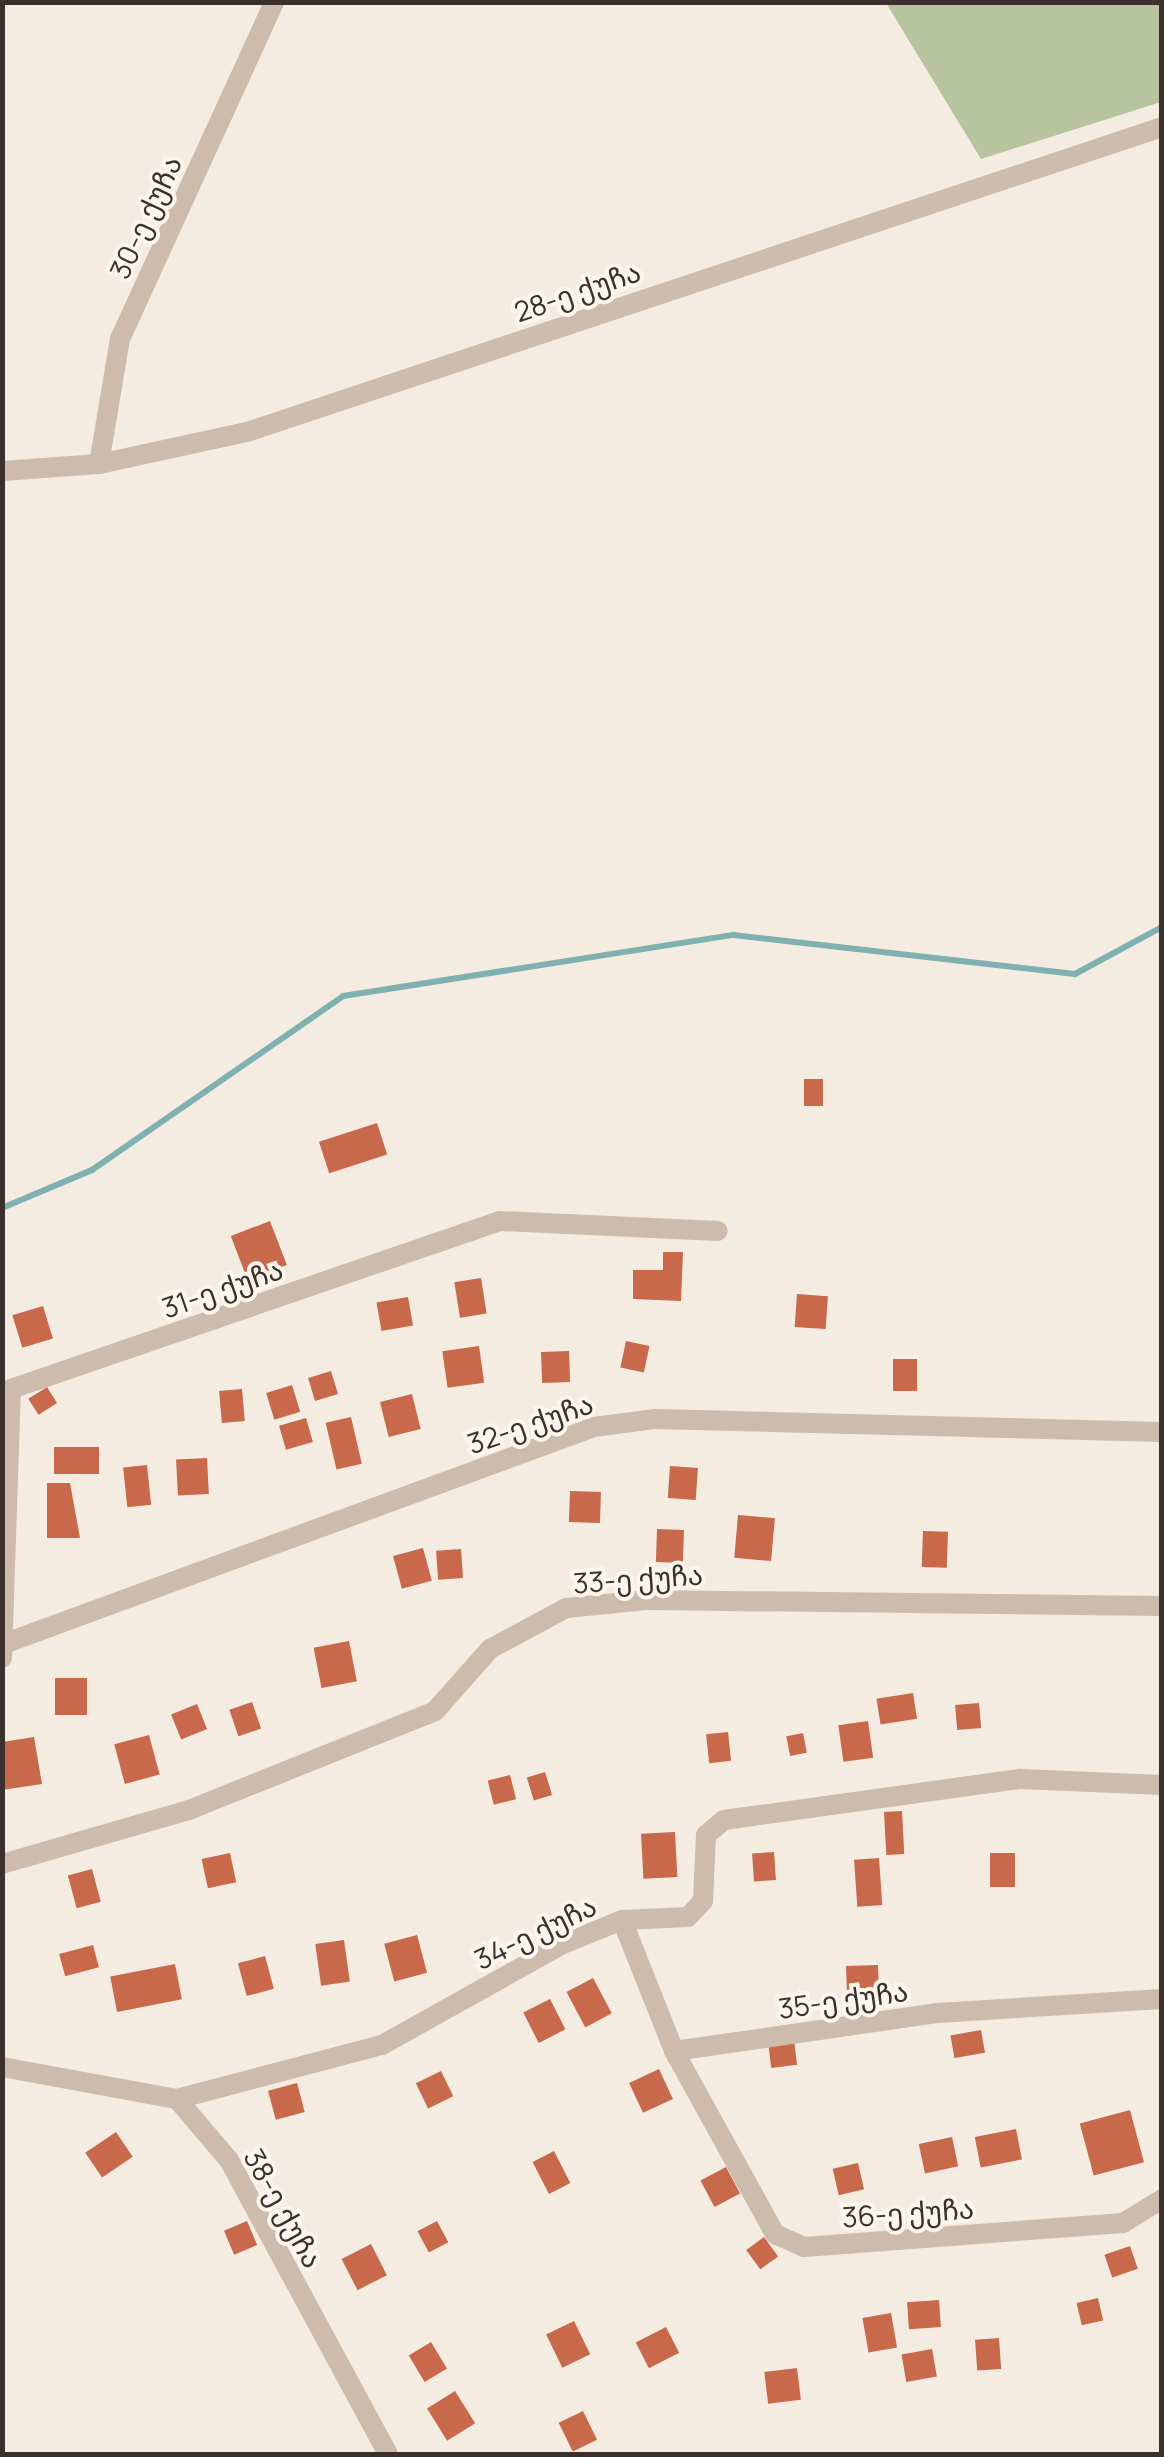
<!DOCTYPE html>
<meta charset="utf-8">
<style>
body{margin:0}
#map{position:relative;width:1164px;height:2457px;overflow:hidden;background:#f4ebe1;font-family:Manrope,"Noto Sans Georgian",sans-serif}
div>[style]{position:absolute}
[style*='--x']{left:calc(var(--x)*1px);top:calc(var(--y)*1px);width:calc(var(--w)*1px);rotate:calc(var(--a)*1deg)}
.green>*{inset:0;background:#b8c4a0}
.stream>*{height:6px;margin:-3px;padding:0 3px;transform-origin:3px;border-radius:3px;background:#7fb0b2}
.building>*{inset:0;background:#c8694b;transform-origin:0 0}
.street>*{height:20px;margin:-10px;padding:0 10px;transform-origin:10px;border-radius:10px;background:#cdbbac}
span{translate:-50% -50%;white-space:nowrap;text-align:center;line-height:1.15;-webkit-text-stroke:8px #fbf5ee;paint-order:stroke}
.street-label{font-size:28px;color:#3b302b}
.frame{position:absolute;inset:0;border:5px solid #3b302b;pointer-events:none}
</style>
<div id="map">
<div class="green">
<i style="clip-path:polygon(886px 3px,1161px 3px,1161px 102px,981px 159px)"></i>
</div>
<div class="stream">
<i style="--x:2;--y:1208;--w:98;--a:-22.9"></i>
<i style="--x:92;--y:1170;--w:305;--a:-34.7"></i>
<i style="--x:343;--y:996;--w:395;--a:-8.9"></i>
<i style="--x:733;--y:935;--w:344;--a:6.5"></i>
<i style="--x:1075;--y:974;--w:99;--a:-28.4"></i>
</div>
<div class="building">
<i style="left:804px;top:1079px;width:19px;height:27px"></i>
<i style="left:377px;top:1123px;width:33px;height:61px;rotate:72deg"></i>
<i style="left:270px;top:1221px;width:47px;height:42px;rotate:69deg"></i>
<i style="clip-path:polygon(663px 1252px,683px 1252px,681px 1301px,633px 1299px,633px 1270px,663px 1270px)"></i>
<i style="left:481px;top:1278px;width:36px;height:27px;rotate:81deg"></i>
<i style="left:797px;top:1294px;width:31px;height:33px;rotate:4deg"></i>
<i style="left:408px;top:1297px;width:29px;height:32px;rotate:80deg"></i>
<i style="left:43px;top:1306px;width:34px;height:32px;rotate:73deg"></i>
<i style="left:626px;top:1341px;width:24px;height:27px;rotate:12deg"></i>
<i style="left:479px;top:1346px;width:37px;height:37px;rotate:82deg"></i>
<i style="left:569px;top:1351px;width:31px;height:28px;rotate:88deg"></i>
<i style="left:893px;top:1359px;width:24px;height:32px"></i>
<i style="left:331px;top:1371px;width:24px;height:24px;rotate:73deg"></i>
<i style="left:292px;top:1385px;width:28px;height:27px;rotate:73deg"></i>
<i style="left:47px;top:1387px;width:19px;height:22px;rotate:58deg"></i>
<i style="left:242px;top:1389px;width:32px;height:23px;rotate:85deg"></i>
<i style="left:412px;top:1394px;width:36px;height:33px;rotate:76deg"></i>
<i style="left:351px;top:1417px;width:48px;height:26px;rotate:77deg"></i>
<i style="left:306px;top:1418px;width:25px;height:28px;rotate:74deg"></i>
<i style="left:54px;top:1447px;width:45px;height:27px"></i>
<i style="left:207px;top:1458px;width:36px;height:31px;rotate:87deg"></i>
<i style="left:147px;top:1465px;width:40px;height:24px;rotate:84deg"></i>
<i style="left:670px;top:1466px;width:28px;height:32px;rotate:4deg"></i>
<i style="clip-path:polygon(47px 1483px,70px 1483px,80px 1538px,47px 1538px)"></i>
<i style="left:570px;top:1491px;width:31px;height:31px;rotate:2deg"></i>
<i style="left:738px;top:1515px;width:37px;height:43px;rotate:5deg"></i>
<i style="left:657px;top:1529px;width:27px;height:33px;rotate:2deg"></i>
<i style="left:923px;top:1531px;width:25px;height:36px;rotate:2deg"></i>
<i style="left:423px;top:1548px;width:34px;height:31px;rotate:75deg"></i>
<i style="left:461px;top:1549px;width:29px;height:25px;rotate:86deg"></i>
<i style="left:349px;top:1641px;width:41px;height:36px;rotate:79deg"></i>
<i style="left:55px;top:1678px;width:32px;height:37px"></i>
<i style="left:913px;top:1693px;width:26px;height:37px;rotate:81deg"></i>
<i style="left:252px;top:1702px;width:28px;height:24px;rotate:71deg"></i>
<i style="left:979px;top:1703px;width:25px;height:24px;rotate:85deg"></i>
<i style="left:197px;top:1704px;width:27px;height:28px;rotate:68deg"></i>
<i style="left:868px;top:1721px;width:37px;height:30px;rotate:82deg"></i>
<i style="left:728px;top:1732px;width:29px;height:22px;rotate:84deg"></i>
<i style="left:803px;top:1733px;width:20px;height:17px;rotate:79deg"></i>
<i style="left:149px;top:1735px;width:41px;height:36px;rotate:75deg"></i>
<i style="clip-path:polygon(34px 1737px,42px 1784px,2px 1790px,2px 1742px)"></i>
<i style="left:545px;top:1772px;width:24px;height:19px;rotate:73deg"></i>
<i style="left:510px;top:1775px;width:25px;height:23px;rotate:76deg"></i>
<i style="left:902px;top:1811px;width:43px;height:18px;rotate:87deg"></i>
<i style="left:675px;top:1832px;width:45px;height:34px;rotate:87deg"></i>
<i style="left:774px;top:1852px;width:28px;height:22px;rotate:86deg"></i>
<i style="left:230px;top:1853px;width:30px;height:29px;rotate:78deg"></i>
<i style="left:990px;top:1853px;width:25px;height:34px"></i>
<i style="left:879px;top:1858px;width:47px;height:25px;rotate:86deg"></i>
<i style="left:92px;top:1869px;width:34px;height:25px;rotate:75deg"></i>
<i style="left:417px;top:1935px;width:39px;height:34px;rotate:75deg"></i>
<i style="left:344px;top:1940px;width:42px;height:29px;rotate:82deg"></i>
<i style="left:93px;top:1945px;width:23px;height:35px;rotate:75deg"></i>
<i style="left:265px;top:1956px;width:34px;height:28px;rotate:75deg"></i>
<i style="left:175px;top:1964px;width:36px;height:66px;rotate:79deg"></i>
<i style="left:878px;top:1965px;width:31px;height:32px;rotate:88deg"></i>
<i style="left:593px;top:1978px;width:40px;height:30px;rotate:62deg"></i>
<i style="left:550px;top:1999px;width:34px;height:30px;rotate:63deg"></i>
<i style="left:981px;top:2030px;width:23px;height:31px;rotate:80deg"></i>
<i style="left:794px;top:2040px;width:25px;height:26px;rotate:83deg"></i>
<i style="left:659px;top:2069px;width:33px;height:33px;rotate:65deg"></i>
<i style="left:441px;top:2071px;width:28px;height:28px;rotate:64deg"></i>
<i style="left:297px;top:2083px;width:30px;height:30px;rotate:75deg"></i>
<i style="left:1130px;top:2110px;width:54px;height:52px;rotate:75deg"></i>
<i style="left:1016px;top:2129px;width:31px;height:42px;rotate:79deg"></i>
<i style="left:116px;top:2132px;width:30px;height:37px;rotate:56deg"></i>
<i style="left:952px;top:2137px;width:30px;height:34px;rotate:78deg"></i>
<i style="left:554px;top:2151px;width:36px;height:24px;rotate:63deg"></i>
<i style="left:858px;top:2163px;width:27px;height:26px;rotate:77deg"></i>
<i style="left:726px;top:2167px;width:30px;height:29px;rotate:62deg"></i>
<i style="left:247px;top:2221px;width:26px;height:25px;rotate:67deg"></i>
<i style="left:437px;top:2221px;width:24px;height:22px;rotate:62deg"></i>
<i style="left:764px;top:2237px;width:24px;height:22px;rotate:54deg"></i>
<i style="left:371px;top:2244px;width:35px;height:33px;rotate:63deg"></i>
<i style="left:1130px;top:2246px;width:24px;height:27px;rotate:71deg"></i>
<i style="left:1098px;top:2298px;width:23px;height:22px;rotate:77deg"></i>
<i style="left:939px;top:2300px;width:27px;height:32px;rotate:86deg"></i>
<i style="left:891px;top:2313px;width:35px;height:29px;rotate:80deg"></i>
<i style="left:574px;top:2321px;width:37px;height:31px;rotate:64deg"></i>
<i style="left:666px;top:2327px;width:29px;height:34px;rotate:63deg"></i>
<i style="left:999px;top:2338px;width:31px;height:24px;rotate:86deg"></i>
<i style="left:431px;top:2342px;width:31px;height:26px;rotate:59deg"></i>
<i style="left:932px;top:2349px;width:28px;height:31px;rotate:80deg"></i>
<i style="left:797px;top:2368px;width:32px;height:33px;rotate:83deg"></i>
<i style="left:455px;top:2391px;width:38px;height:33px;rotate:58deg"></i>
<i style="left:583px;top:2411px;width:32px;height:27px;rotate:64deg"></i>
</div>
<div class="street">
<i style="--x:99;--y:464;--w:127;--a:-80.5"></i>
<i style="--x:120;--y:339;--w:371;--a:-65.4"></i>
<i style="--x:2;--y:471;--w:97;--a:-4.1"></i>
<i style="--x:99;--y:464;--w:151;--a:-12.2"></i>
<i style="--x:247;--y:432;--w:964;--a:-18.43"></i>
<i style="--x:6;--y:1643;--w:626;--a:-20.17"></i>
<i style="--x:594;--y:1427;--w:62;--a:-7.5"></i>
<i style="--x:655;--y:1419;--w:507;--a:1.47"></i>
<i style="--x:2;--y:1658;--w:269;--a:-88.1"></i>
<i style="--x:11;--y:1389;--w:517;--a:-18.96"></i>
<i style="--x:500;--y:1221;--w:218;--a:2.6"></i>
<i style="--x:2;--y:1864;--w:195;--a:-16.1"></i>
<i style="--x:189;--y:1810;--w:265;--a:-21.9"></i>
<i style="--x:435;--y:1711;--w:83;--a:-48.4"></i>
<i style="--x:490;--y:1649;--w:86;--a:-28.3"></i>
<i style="--x:566;--y:1608;--w:80;--a:-5.7"></i>
<i style="--x:646;--y:1600;--w:516;--a:0.67"></i>
<i style="--x:622;--y:1920;--w:141;--a:68.3"></i>
<i style="--x:674;--y:2051;--w:267;--a:-8.2"></i>
<i style="--x:938;--y:2013;--w:224;--a:-3.6"></i>
<i style="--x:674;--y:2051;--w:209;--a:61.1"></i>
<i style="--x:775;--y:2234;--w:32;--a:24"></i>
<i style="--x:804;--y:2247;--w:320;--a:-4.3"></i>
<i style="--x:1123;--y:2223;--w:46;--a:-31.6"></i>
<i style="--x:2;--y:2067;--w:178;--a:10.4"></i>
<i style="--x:177;--y:2099;--w:80;--a:49.6"></i>
<i style="--x:229;--y:2160;--w:334;--a:61.6"></i>
<i style="--x:177;--y:2099;--w:212;--a:-14.8"></i>
<i style="--x:382;--y:2045;--w:207;--a:-29.2"></i>
<i style="--x:563;--y:1944;--w:64;--a:-22.1"></i>
<i style="--x:622;--y:1920;--w:66;--a:-2.6"></i>
<i style="--x:688;--y:1917;--w:22;--a:-47"></i>
<i style="--x:703;--y:1901;--w:66;--a:-87.4"></i>
<i style="--x:706;--y:1835;--w:23;--a:-40"></i>
<i style="--x:724;--y:1820;--w:300;--a:-7.9"></i>
<i style="--x:1021;--y:1779;--w:141;--a:2.4"></i>
</div>
<div class="street-label">
<span style="left:145px;top:217px;rotate:-65deg">30-ე ქუჩა</span>
<span style="left:577px;top:291px;rotate:-19deg">28-ე ქუჩა</span>
<span style="left:222px;top:1288px;rotate:-19deg">31-ე ქუჩა</span>
<span style="left:530px;top:1423px;rotate:-19deg">32-ე ქუჩა</span>
<span style="left:638px;top:1578px;rotate:-4deg">33-ე ქუჩა</span>
<span style="left:535px;top:1932px;rotate:-26deg">34-ე ქუჩა</span>
<span style="left:843px;top:1999px;rotate:-8deg">35-ე ქუჩა</span>
<span style="left:284px;top:2208px;rotate:61deg">38-ე ქუჩა</span>
<span style="left:908px;top:2212px;rotate:-4deg">36-ე ქუჩა</span>
</div>
<div class="frame"></div>
</div>
